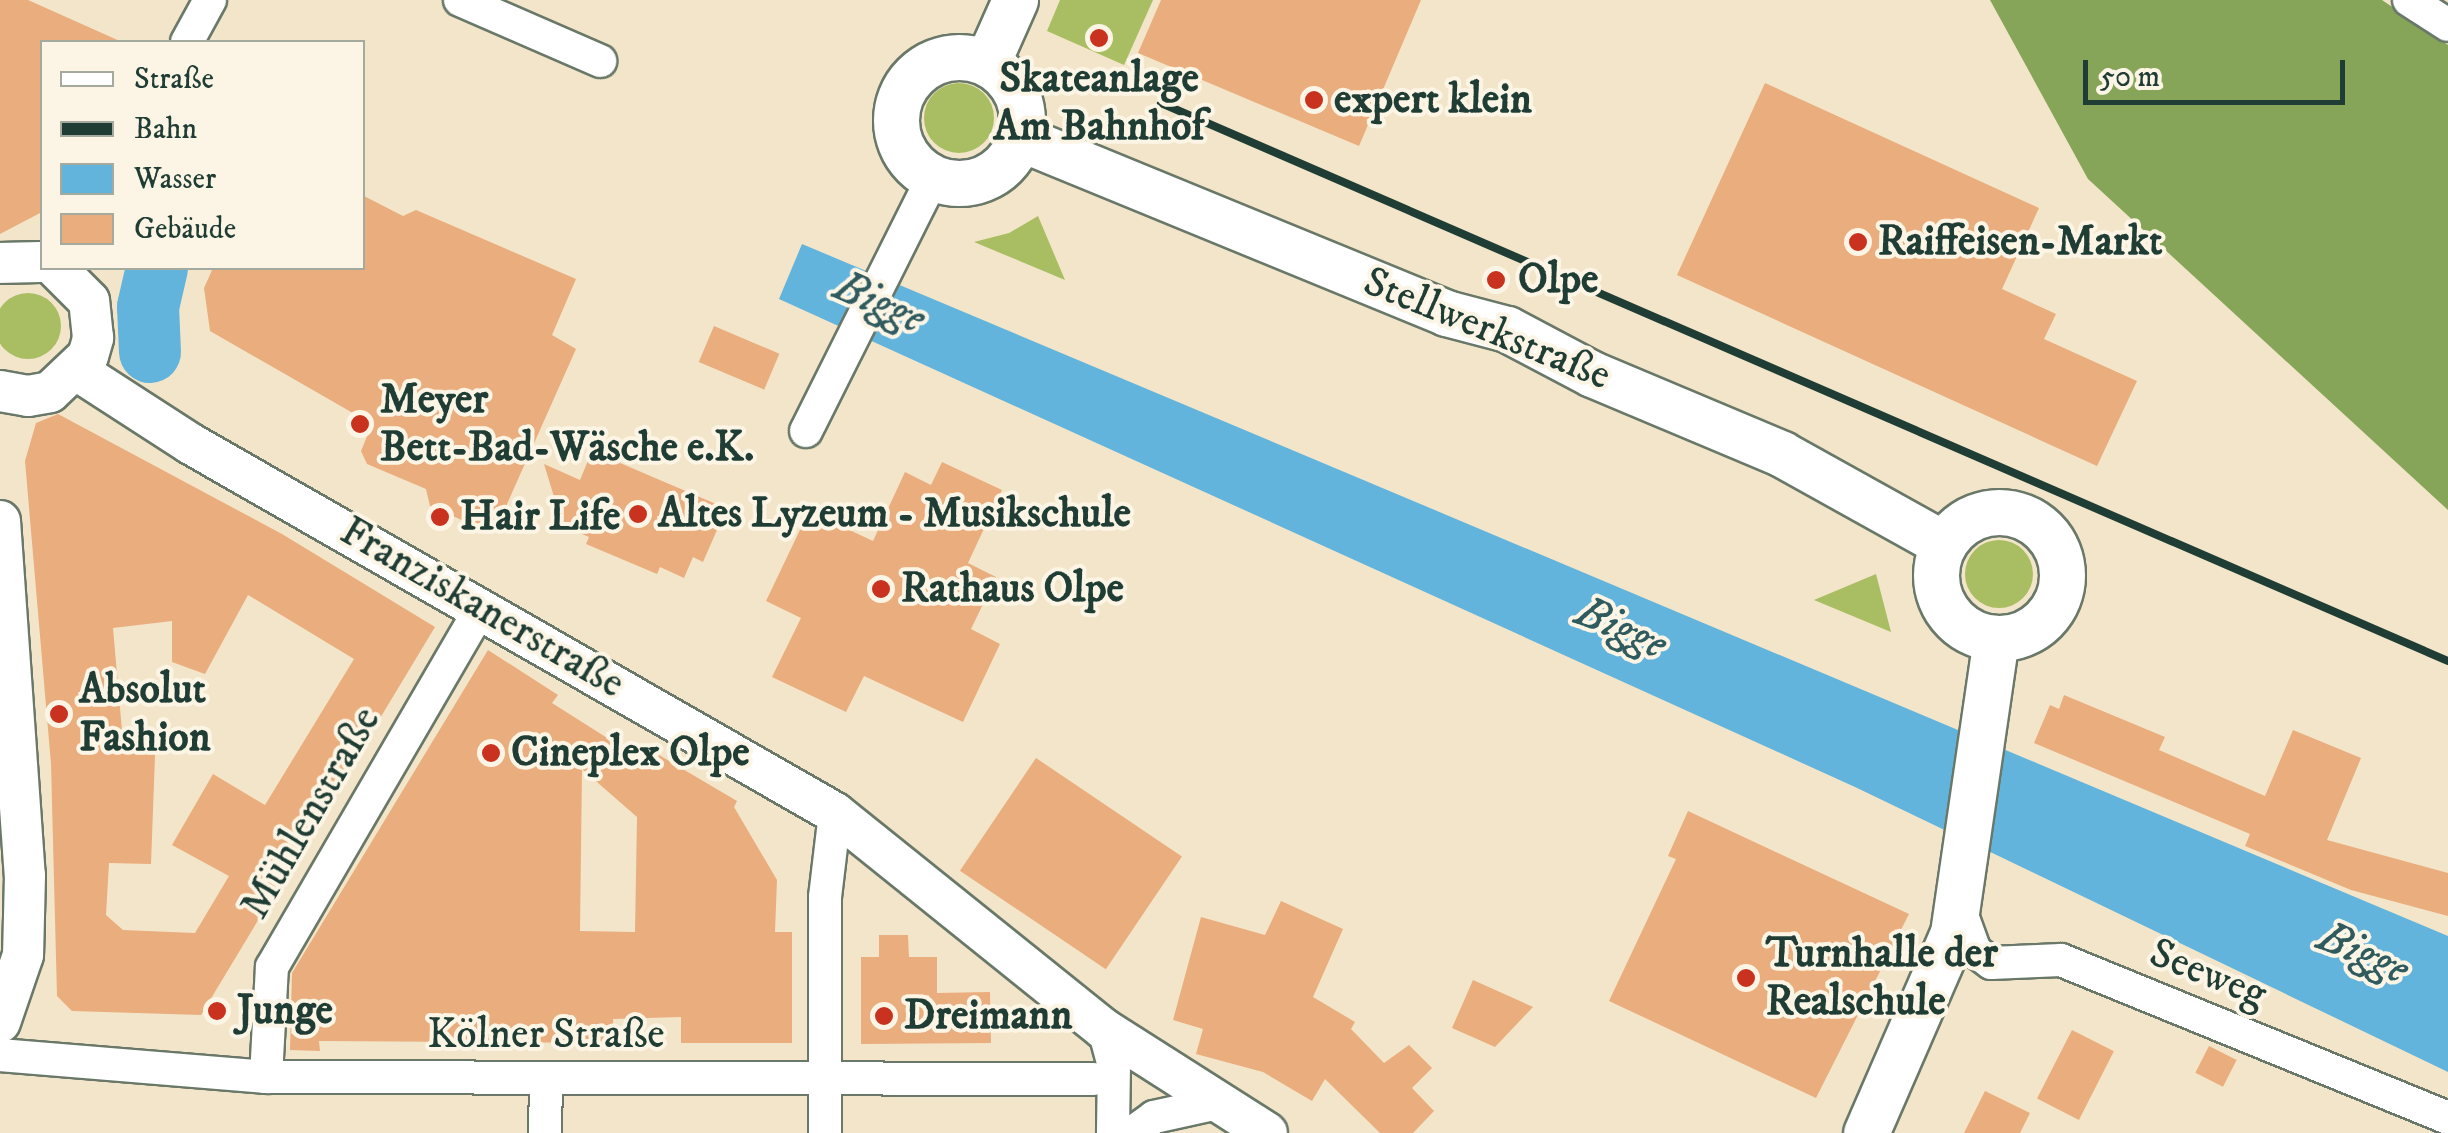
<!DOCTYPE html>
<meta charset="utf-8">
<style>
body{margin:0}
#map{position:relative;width:2448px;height:1133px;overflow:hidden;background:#f3e5c9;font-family:"IM FELL DW Pica",serif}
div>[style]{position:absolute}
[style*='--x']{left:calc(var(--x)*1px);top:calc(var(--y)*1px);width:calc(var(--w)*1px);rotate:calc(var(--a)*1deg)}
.green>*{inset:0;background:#a9be62}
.round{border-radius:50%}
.forest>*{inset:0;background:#86a558}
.water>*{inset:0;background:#62b4dd}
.river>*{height:62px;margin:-31px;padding:0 31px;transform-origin:31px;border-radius:31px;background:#62b4dd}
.building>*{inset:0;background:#eaad7d;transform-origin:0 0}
.roads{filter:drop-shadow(2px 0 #697868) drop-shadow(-2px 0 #697868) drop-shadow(0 2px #697868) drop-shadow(0 -2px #697868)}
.minor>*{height:32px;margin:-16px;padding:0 16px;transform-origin:16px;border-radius:16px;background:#fff}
.tertiary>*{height:40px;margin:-20px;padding:0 20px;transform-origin:20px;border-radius:20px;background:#fff}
.secondary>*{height:45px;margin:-22.5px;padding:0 22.5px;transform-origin:22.5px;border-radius:22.5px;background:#fff}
.secondary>.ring{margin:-22.5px;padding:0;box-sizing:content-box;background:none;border:45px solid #fff;border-radius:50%}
.rail>*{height:8px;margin:-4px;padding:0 4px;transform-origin:4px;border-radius:4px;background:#1f3d34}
.dots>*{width:28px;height:28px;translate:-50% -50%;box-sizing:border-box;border:5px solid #fcf5e5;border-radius:50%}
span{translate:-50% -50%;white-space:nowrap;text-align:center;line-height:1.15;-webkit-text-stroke:8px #fcf5e5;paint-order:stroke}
.poi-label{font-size:42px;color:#1f3d34;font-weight:700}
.left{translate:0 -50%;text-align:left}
.street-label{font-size:42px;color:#1f3d34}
.water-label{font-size:45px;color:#305b5e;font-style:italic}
.legend{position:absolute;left:40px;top:40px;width:325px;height:230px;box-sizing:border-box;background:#fcf5e5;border:2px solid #a4ab9e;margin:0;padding:12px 18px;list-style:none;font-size:30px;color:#1f3d34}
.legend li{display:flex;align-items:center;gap:20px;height:50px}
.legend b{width:50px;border:2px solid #a4ab9e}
.scale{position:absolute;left:2083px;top:60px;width:262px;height:45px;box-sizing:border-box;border:5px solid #1f3d34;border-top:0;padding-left:12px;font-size:30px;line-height:35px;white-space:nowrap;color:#1f3d34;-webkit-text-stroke:8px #fcf5e5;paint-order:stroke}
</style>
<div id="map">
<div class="green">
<i style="clip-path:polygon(1060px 0,1153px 0,1124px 65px,1047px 31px)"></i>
<i class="round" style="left:924px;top:83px;width:70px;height:70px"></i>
<i style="clip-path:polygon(1038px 216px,1065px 280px,974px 242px,1009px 233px)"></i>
<i class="round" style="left:-5px;top:293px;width:66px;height:66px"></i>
<i class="round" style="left:1965px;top:540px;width:68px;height:68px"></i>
<i style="clip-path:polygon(1876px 574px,1891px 632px,1814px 600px)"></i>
</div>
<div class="forest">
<i style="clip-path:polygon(1990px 0,2382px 0,2448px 45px,2448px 510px,2088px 179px)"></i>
</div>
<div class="water">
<i style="clip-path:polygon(802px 244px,2448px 936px,2448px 1072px,1855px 787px,779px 299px)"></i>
</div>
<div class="river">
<i style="--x:150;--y:352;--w:45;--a:-92.5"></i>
<i style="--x:148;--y:307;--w:40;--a:-77"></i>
</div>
<div class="building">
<i style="clip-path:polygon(0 0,28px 0,122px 42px,42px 42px,42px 212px,0 234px)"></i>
<i style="clip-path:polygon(1161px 0,1421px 0,1359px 146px,1138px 53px)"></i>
<i style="clip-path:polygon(1765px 83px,2039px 208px,2002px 289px,2056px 314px,2044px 339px,2137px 381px,2097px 466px,1677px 275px)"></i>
<i style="clip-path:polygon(362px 195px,403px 216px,416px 210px,576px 279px,552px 335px,576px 349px,499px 522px,482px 529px,430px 506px,426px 489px,367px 464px,361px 451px,372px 424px,210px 331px,204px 288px,213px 268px,362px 268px)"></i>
<i style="left:714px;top:326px;width:71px;height:39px;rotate:23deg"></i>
<i style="clip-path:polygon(evenodd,58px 414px,282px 534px,435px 627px,201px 1015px,72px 1011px,57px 996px,51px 764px,25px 461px,36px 423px,58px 414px,248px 595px,354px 659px,265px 805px,213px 774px,172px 845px,229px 876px,195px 933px,123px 930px,106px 915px,109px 863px,151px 864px,156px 729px,122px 731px,113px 628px,172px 621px,172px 662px,205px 674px,248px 595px)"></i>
<i style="clip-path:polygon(592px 451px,716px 504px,707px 525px,717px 530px,703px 562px,693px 557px,684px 578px,660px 567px,657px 574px,586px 544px,589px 537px,563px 526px,544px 464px,580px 480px)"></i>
<i style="clip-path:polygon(942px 462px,1002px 490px,968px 563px,996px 577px,971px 629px,1000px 644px,963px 722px,864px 676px,846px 712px,772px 677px,801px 618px,766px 601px,809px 511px,873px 541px,905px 472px,931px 485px)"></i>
<i style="clip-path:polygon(evenodd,488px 650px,558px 695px,552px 703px,653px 767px,659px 755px,737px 801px,734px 807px,777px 880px,775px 932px,792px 932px,792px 1043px,681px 1043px,681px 1017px,613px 1019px,614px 1043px,319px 1041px,320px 1051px,290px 1050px,292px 973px,488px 650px,582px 769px,637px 817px,635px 932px,580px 931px,582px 769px)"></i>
<i style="clip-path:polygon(2064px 695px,2165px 737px,2159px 750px,2265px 796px,2293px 730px,2361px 758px,2327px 840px,2448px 873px,2448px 916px,2351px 890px,2245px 846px,2250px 834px,2034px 743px,2050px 705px,2059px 709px)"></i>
<i style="left:1036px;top:758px;width:176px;height:136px;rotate:34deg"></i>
<i style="clip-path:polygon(1688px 811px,1909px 914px,1816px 1098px,1609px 1001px,1676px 859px,1668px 856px)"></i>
<i style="clip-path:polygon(1281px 901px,1343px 929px,1313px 997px,1355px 1022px,1351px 1029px,1384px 1063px,1409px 1045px,1432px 1068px,1412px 1088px,1434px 1111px,1413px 1133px,1380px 1133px,1325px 1079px,1312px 1101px,1263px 1072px,1196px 1054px,1203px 1029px,1173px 1020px,1201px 917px,1265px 935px)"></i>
<i style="clip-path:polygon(879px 935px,908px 935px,909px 957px,937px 957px,937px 993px,990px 992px,991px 1043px,861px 1044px,861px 957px,879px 957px)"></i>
<i style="clip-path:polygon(1473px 980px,1533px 1007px,1495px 1047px,1452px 1028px)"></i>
<i style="left:2072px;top:1030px;width:47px;height:77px;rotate:27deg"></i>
<i style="left:2209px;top:1046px;width:31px;height:30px;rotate:27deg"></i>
<i style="clip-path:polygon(1985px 1091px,2030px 1113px,2020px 1133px,1964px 1133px)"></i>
</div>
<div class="roads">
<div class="minor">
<i style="--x:460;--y:0;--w:153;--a:23.5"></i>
<i style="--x:2409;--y:0;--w:46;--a:32.7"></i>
<i style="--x:187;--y:42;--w:48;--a:-61.3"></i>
<i style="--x:806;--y:431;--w:284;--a:-63.4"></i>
<i style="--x:1959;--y:907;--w:47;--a:70"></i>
<i style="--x:1975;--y:951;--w:20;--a:37"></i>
<i style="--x:1991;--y:963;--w:70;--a:-2.5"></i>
<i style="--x:2061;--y:960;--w:418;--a:22.2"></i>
<i style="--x:1104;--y:1029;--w:38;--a:75"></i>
<i style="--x:1114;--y:1066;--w:67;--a:90.9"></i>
<i style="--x:0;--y:1055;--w:267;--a:4.7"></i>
<i style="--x:266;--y:1077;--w:827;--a:0.14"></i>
<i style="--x:266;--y:1077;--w:110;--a:-86.9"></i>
<i style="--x:272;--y:967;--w:415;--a:-59.8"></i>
<i style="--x:545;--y:1133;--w:54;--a:-88.9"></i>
<i style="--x:825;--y:1133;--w:236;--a:-90"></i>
<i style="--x:825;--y:897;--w:85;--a:-83.2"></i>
<i style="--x:1132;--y:1133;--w:27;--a:-36"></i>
<i style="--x:1154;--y:1117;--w:66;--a:-12.3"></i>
</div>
<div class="tertiary">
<i style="--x:0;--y:263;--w:42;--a:-1.4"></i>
<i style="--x:78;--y:371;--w:135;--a:32.9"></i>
<i style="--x:191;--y:444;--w:742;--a:29.81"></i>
<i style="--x:835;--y:813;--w:345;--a:38.8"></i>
<i style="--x:1104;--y:1029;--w:193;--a:32.5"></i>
<i style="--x:0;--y:391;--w:28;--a:10"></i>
<i style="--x:28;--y:396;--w:22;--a:-10"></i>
<i style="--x:50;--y:392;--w:52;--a:-43.5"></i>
<i style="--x:88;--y:356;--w:19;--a:-74"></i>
<i style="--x:93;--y:338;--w:37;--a:-96"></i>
<i style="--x:89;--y:301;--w:47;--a:-135"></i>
<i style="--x:0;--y:521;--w:355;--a:86"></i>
<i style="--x:25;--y:875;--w:80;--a:91.4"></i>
<i style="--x:23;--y:955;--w:71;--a:108.9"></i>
</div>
<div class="secondary">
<i class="ring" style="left:896px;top:57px;width:81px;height:81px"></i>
<i style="--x:987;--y:63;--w:69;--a:-66"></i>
<i style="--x:1020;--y:138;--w:461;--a:22.3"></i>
<i style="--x:1446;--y:313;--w:63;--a:14.7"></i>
<i style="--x:1507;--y:329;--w:96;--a:27.9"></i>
<i style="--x:1592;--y:374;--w:206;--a:22.8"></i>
<i style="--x:1782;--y:454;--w:185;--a:29.1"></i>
<i class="ring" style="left:1936px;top:512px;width:81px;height:81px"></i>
<i style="--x:1866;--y:1133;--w:218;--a:-66.5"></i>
<i style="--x:1953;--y:933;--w:297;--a:-81.7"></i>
</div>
</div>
<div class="rail">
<i style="--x:1161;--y:103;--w:1403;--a:23.44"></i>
</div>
<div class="dots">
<i style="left:1099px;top:38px;background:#c8321e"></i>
<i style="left:1314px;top:100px;background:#c8321e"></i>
<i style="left:1858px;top:242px;background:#c8321e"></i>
<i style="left:1496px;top:280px;background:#c8321e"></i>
<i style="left:360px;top:424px;background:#c8321e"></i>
<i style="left:638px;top:514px;background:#c8321e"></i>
<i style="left:440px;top:517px;background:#c8321e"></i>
<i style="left:881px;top:589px;background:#c8321e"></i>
<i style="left:59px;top:714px;background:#c8321e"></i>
<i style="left:491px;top:753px;background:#c8321e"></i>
<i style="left:1746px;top:978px;background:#c8321e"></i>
<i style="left:217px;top:1011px;background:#c8321e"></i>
<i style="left:884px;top:1016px;background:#c8321e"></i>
</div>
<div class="poi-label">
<span style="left:1099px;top:103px">Skateanlage<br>Am Bahnhof</span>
<span class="left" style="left:1334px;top:100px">expert klein</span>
<span class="left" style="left:1878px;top:242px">Raiffeisen-Markt</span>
<span class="left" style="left:1518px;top:280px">Olpe</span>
<span class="left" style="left:380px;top:424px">Meyer<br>Bett-Bad-Wäsche e.K.</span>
<span class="left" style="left:658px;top:514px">Altes Lyzeum - Musikschule</span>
<span class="left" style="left:460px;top:517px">Hair Life</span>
<span class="left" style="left:901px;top:589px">Rathaus Olpe</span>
<span class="left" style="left:79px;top:714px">Absolut<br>Fashion</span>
<span class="left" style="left:511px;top:753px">Cineplex Olpe</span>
<span class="left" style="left:1766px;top:978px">Turnhalle der<br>Realschule</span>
<span class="left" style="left:237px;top:1011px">Junge</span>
<span class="left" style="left:904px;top:1016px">Dreimann</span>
</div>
<div class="street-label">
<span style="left:1487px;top:329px;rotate:22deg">Stellwerkstraße</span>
<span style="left:482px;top:608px;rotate:30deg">Franziskanerstraße</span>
<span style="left:311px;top:813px;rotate:-60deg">Mühlenstraße</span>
<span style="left:2208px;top:974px;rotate:22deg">Seeweg</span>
<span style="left:546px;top:1035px">Kölner Straße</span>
</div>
<div class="water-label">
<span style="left:879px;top:304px;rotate:24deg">Bigge</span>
<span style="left:1621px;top:629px;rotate:24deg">Bigge</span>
<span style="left:2363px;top:954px;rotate:24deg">Bigge</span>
</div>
<ul class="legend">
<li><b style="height:12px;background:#fff"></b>Straße</li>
<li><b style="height:12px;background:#1f3d34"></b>Bahn</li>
<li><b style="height:28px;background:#62b4dd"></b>Wasser</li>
<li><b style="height:28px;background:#eaad7d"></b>Gebäude</li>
</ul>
<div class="scale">50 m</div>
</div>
